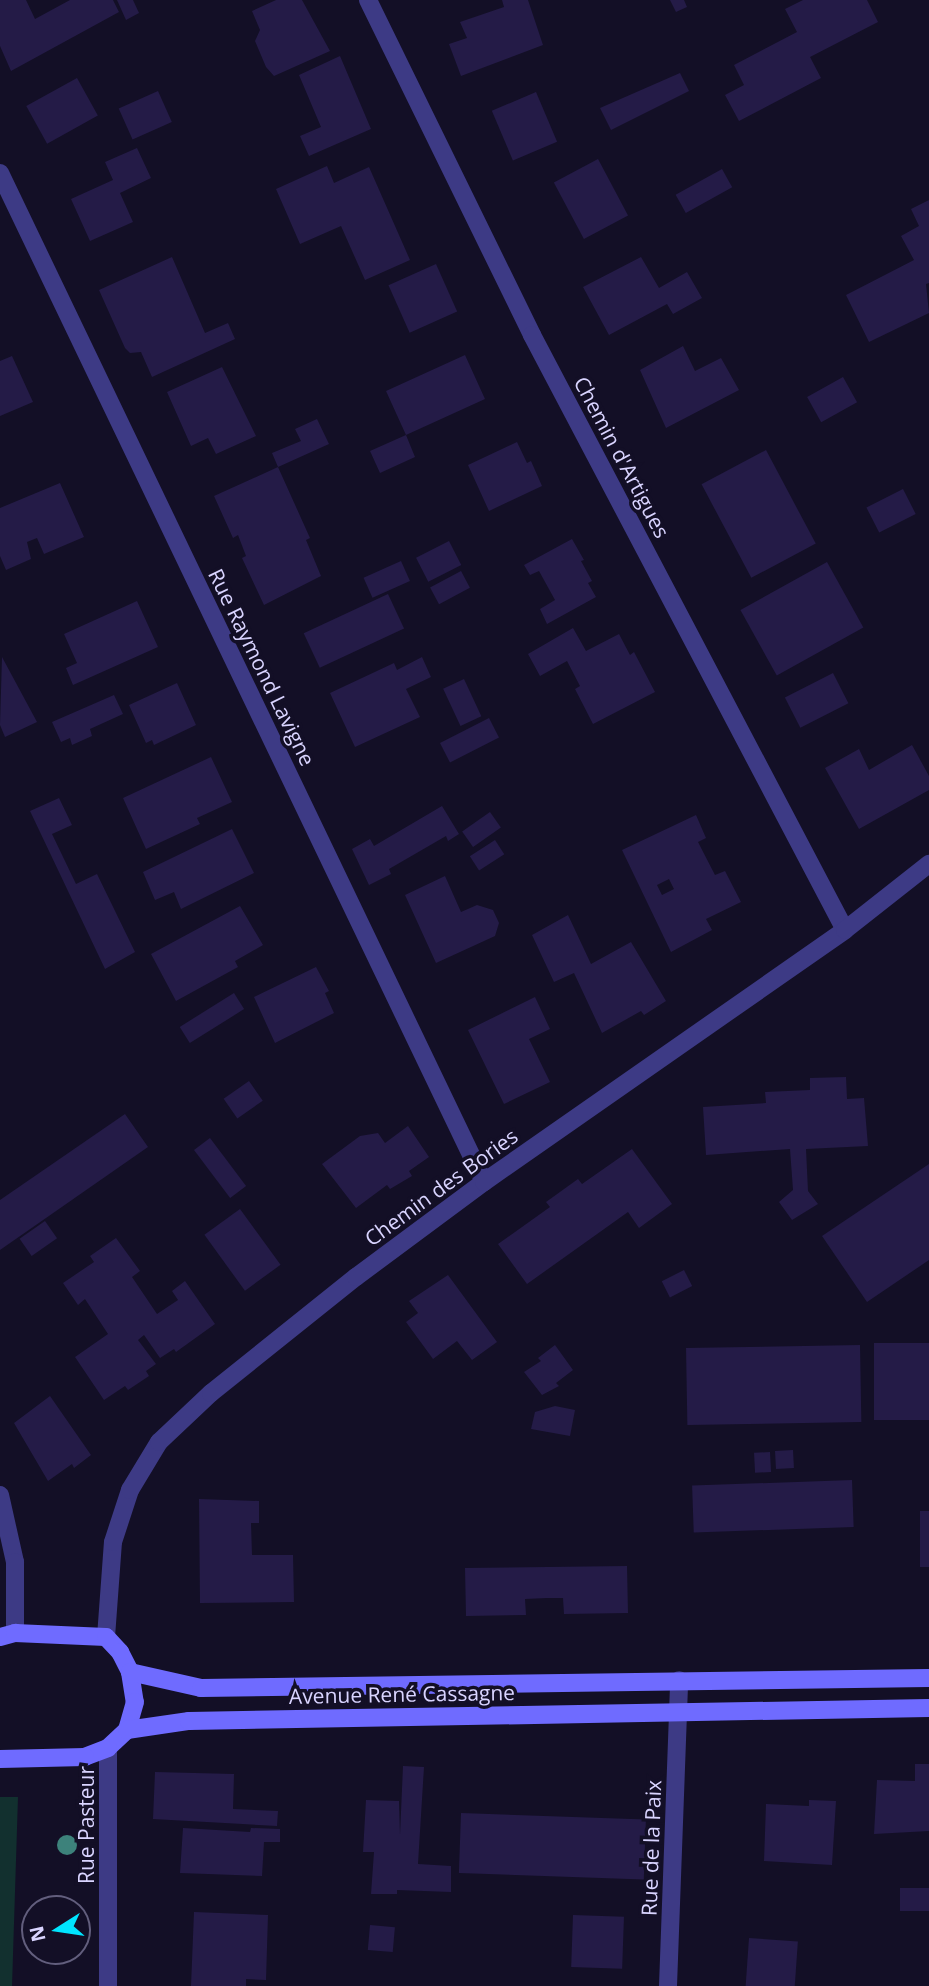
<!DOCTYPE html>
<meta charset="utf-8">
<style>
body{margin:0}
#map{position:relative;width:929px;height:1986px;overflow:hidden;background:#130f26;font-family:"Open Sans",sans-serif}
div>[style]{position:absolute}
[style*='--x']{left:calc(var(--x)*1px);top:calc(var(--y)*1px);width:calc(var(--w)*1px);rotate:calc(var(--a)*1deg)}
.green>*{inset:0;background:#12302f}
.building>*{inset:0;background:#241b47;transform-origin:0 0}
.minor>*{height:18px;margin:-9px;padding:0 9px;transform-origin:9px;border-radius:9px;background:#3d3a85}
.secondary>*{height:18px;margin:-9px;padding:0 9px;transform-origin:9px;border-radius:9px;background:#6f6bff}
.trees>*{width:20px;height:20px;margin:-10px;border-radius:50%;background:#3d827b}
span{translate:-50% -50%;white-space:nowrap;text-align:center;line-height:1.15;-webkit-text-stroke:7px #130f26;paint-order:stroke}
.street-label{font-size:21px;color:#d9d4ff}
.north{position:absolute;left:21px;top:1895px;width:70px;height:70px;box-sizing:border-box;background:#130f26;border:2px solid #625e7d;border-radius:50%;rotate:258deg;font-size:19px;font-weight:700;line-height:28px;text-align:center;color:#d9d4ff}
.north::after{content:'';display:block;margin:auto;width:24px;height:32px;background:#00e5ff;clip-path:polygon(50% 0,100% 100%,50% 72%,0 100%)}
</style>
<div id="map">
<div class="green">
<i style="clip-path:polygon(0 1797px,18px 1797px,12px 1986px,0 1986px)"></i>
</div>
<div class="building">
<i style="clip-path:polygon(0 0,26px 0,35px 19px,70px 0,113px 0,119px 12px,11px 71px,0 46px)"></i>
<i style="clip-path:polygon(117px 0,133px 0,139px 13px,126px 20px)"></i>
<i style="clip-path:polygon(276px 0,302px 0,330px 51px,274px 76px,266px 67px,255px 41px,260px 30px,252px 11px)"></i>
<i style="clip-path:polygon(502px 0,528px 0,543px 45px,461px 76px,449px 44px,467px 38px,460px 22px,504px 7px)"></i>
<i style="clip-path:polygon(670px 0,684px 0,687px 7px,676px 12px)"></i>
<i style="clip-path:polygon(803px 0,867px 0,878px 22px,810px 57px,821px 78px,739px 121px,725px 95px,744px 85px,734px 65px,797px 32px,785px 9px)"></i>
<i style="clip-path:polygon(340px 56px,371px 129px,309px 156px,300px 136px,321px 127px,299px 75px)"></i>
<i style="clip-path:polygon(680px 73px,689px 91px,611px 130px,600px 108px)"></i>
<i style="left:77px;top:78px;width:43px;height:58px;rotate:61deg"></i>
<i style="left:158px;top:91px;width:34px;height:43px;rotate:66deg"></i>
<i style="left:536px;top:92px;width:54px;height:48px;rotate:67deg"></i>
<i style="clip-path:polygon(137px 148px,151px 178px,120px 193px,133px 222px,90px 241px,71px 199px,113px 180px,105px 162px)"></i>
<i style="left:598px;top:159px;width:64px;height:50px;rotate:62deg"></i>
<i style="clip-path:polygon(327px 166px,334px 183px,369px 167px,410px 260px,365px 280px,341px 226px,300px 244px,276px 189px)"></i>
<i style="left:722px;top:169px;width:21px;height:53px;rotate:61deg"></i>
<i style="clip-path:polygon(929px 200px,929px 283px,926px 284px,929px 313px,869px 342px,846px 295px,914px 260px,901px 236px,919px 226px,911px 209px)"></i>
<i style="clip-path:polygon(172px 257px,205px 333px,228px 323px,235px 339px,152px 377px,141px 352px,130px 353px,125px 348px,99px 290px)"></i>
<i style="clip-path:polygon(641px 257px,659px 288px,687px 272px,702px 298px,673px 314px,667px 304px,609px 335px,583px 287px)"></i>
<i style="left:436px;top:264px;width:52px;height:52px;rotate:66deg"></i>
<i style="clip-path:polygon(683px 346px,695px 371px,721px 358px,739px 390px,666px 428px,640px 370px)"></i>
<i style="clip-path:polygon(465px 355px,485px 399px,406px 435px,415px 457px,380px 473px,370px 451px,406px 435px,386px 391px)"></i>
<i style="clip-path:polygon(12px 356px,33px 402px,0 416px,0 361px)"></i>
<i style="clip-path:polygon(222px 367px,256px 436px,216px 454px,208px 438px,191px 446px,167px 392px)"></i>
<i style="left:843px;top:377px;width:29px;height:41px;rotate:61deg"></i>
<i style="clip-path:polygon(317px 419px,329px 444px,278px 467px,272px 453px,301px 441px,295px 429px)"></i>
<i style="clip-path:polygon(517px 442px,527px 463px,531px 461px,542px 486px,489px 511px,468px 465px)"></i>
<i style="left:766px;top:450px;width:106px;height:73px;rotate:62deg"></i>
<i style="clip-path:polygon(278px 467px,310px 538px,306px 540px,321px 576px,264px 605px,242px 558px,246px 556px,238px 535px,233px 538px,214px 496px)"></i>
<i style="clip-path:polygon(60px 483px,84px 537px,44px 554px,37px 538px,27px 542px,31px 559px,6px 570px,0 556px,0 508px)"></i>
<i style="left:903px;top:489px;width:28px;height:41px;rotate:63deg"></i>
<i style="clip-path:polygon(572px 539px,584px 560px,581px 561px,592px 581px,588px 583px,596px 597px,547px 624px,540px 609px,555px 600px,539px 571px,530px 575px,524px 565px)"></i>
<i style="left:449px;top:541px;width:27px;height:37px;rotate:63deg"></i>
<i style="left:401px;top:561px;width:22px;height:41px;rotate:66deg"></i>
<i style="left:827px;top:562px;width:75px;height:99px;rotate:61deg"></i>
<i style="left:461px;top:571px;width:19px;height:35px;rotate:62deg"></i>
<i style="left:388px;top:594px;width:38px;height:93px;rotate:65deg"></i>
<i style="clip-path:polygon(137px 601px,158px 647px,73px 685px,66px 668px,77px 663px,64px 634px)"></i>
<i style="clip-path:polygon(573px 628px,586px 651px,619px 634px,630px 655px,634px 652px,655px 692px,593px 724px,575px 689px,580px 686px,567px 661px,540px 676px,528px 654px)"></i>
<i style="clip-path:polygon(2px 657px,37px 722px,5px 737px,0 725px)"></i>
<i style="clip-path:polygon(422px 657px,431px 677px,406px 689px,420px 717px,355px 747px,330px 693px,394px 663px,397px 670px)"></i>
<i style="left:833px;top:673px;width:34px;height:54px;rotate:63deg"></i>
<i style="left:464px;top:679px;width:41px;height:23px;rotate:65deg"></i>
<i style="clip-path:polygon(177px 683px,196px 725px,154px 745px,152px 740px,146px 743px,129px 705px)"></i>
<i style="clip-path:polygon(114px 695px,123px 714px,90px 729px,92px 736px,72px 745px,70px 738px,61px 742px,52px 722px)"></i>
<i style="left:489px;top:718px;width:22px;height:55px;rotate:63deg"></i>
<i style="clip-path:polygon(912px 745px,929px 776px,929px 790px,859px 829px,825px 768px,859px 749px,869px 770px)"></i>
<i style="clip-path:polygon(211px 757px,232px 802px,197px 818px,200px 824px,146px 849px,123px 798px)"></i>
<i style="clip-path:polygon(59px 798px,72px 825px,52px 834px,76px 884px,97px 874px,135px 952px,105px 969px,30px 811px)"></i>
<i style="clip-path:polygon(442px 806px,459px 834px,448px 841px,446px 836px,389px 869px,391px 874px,369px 885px,352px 849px,370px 839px,374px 846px)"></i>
<i style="left:490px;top:812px;width:19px;height:34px;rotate:55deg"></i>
<i style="clip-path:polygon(evenodd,696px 815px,706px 838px,698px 842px,715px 875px,725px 871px,741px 902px,706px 919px,712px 930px,671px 952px,622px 850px,696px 815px,669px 879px,674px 889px,662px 895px,657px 885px,669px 879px)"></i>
<i style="clip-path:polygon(232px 829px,254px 873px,181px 909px,174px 892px,155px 900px,143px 872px)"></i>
<i style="left:495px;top:840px;width:17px;height:30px;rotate:57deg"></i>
<i style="clip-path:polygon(445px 876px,461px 912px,477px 905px,493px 910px,499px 923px,495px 936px,436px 963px,405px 895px)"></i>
<i style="clip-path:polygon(240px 906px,263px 945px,235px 961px,238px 967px,176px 1001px,151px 954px)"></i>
<i style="clip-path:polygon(568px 915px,591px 964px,631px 942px,666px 1001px,644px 1015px,641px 1011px,602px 1033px,574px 973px,554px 982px,532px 935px)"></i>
<i style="clip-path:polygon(316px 967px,329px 991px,325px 993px,334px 1013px,275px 1043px,254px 997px)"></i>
<i style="left:234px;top:993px;width:19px;height:64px;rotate:58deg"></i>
<i style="clip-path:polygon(535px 997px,550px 1029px,529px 1039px,550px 1082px,504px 1104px,468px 1030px)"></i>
<i style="clip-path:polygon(846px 1077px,847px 1099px,864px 1098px,868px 1146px,806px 1149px,808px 1191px,818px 1204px,792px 1220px,779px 1202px,793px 1190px,790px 1149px,706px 1155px,703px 1107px,766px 1103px,765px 1092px,810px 1090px,810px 1078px)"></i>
<i style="left:249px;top:1081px;width:24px;height:31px;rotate:55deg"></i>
<i style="clip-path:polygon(125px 1114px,148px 1147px,0 1250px,0 1200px)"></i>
<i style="clip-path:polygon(408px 1126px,429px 1157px,409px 1171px,412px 1176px,390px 1189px,387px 1185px,356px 1208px,322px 1164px,360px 1136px,378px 1133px,385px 1143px)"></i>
<i style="left:210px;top:1138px;width:60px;height:20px;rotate:53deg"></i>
<i style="clip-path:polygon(632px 1149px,672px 1204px,639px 1228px,628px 1212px,527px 1284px,498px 1244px,550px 1207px,546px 1202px,578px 1179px,582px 1184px)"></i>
<i style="clip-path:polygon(929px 1164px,929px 1260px,867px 1302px,822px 1236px)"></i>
<i style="left:240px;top:1209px;width:69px;height:44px;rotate:54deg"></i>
<i style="left:45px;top:1221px;width:21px;height:31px;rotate:55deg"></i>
<i style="clip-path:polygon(116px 1238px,140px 1271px,132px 1277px,157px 1314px,178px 1300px,172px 1291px,185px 1281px,215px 1324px,176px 1352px,174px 1349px,160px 1358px,144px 1335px,138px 1340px,156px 1364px,146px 1371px,149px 1376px,128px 1390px,125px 1386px,104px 1400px,75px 1357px,108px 1334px,85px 1299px,78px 1305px,63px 1283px,94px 1262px,90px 1256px)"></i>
<i style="left:684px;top:1270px;width:18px;height:25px;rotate:63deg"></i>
<i style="clip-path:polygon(448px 1275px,497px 1342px,472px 1360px,457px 1341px,433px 1359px,406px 1322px,418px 1313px,409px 1301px)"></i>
<i style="left:929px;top:1343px;width:77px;height:55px;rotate:90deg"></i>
<i style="clip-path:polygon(555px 1345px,573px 1370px,556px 1383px,559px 1386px,542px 1395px,524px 1372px,541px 1361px,538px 1358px)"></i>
<i style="left:860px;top:1345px;width:77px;height:174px;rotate:89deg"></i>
<i style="clip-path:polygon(50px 1396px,91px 1455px,74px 1468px,72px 1464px,48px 1481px,14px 1423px)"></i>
<i style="clip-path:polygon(555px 1406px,575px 1410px,570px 1436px,531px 1429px,535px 1412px)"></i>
<i style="left:793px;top:1450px;width:18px;height:18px;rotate:87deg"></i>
<i style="left:770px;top:1452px;width:20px;height:16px;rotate:87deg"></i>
<i style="left:852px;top:1480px;width:47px;height:160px;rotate:88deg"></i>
<i style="clip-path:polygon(199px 1499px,259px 1501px,259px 1523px,251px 1523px,252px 1555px,293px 1555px,294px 1602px,200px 1603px)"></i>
<i style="left:920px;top:1511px;width:9px;height:56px"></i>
<i style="clip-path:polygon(627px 1566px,628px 1613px,564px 1614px,563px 1598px,547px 1598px,525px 1599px,526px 1615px,466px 1616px,465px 1568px)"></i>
<i style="clip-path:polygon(915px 1764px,929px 1764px,929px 1831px,874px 1834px,877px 1780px,915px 1781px)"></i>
<i style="clip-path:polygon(403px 1766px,424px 1767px,418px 1864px,451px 1866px,451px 1892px,397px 1890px,397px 1894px,371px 1894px,374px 1852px,363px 1852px,366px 1800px,399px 1801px,400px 1835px)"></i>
<i style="clip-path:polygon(155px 1772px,234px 1774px,233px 1809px,278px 1811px,277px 1826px,153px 1819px)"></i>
<i style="clip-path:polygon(809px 1800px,836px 1801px,832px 1865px,764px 1861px,766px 1804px,809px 1806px)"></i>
<i style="left:461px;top:1813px;width:185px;height:60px;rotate:2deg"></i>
<i style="clip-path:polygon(183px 1828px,250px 1832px,251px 1828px,280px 1829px,280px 1842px,264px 1842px,262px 1876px,180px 1873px)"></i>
<i style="left:900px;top:1888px;width:29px;height:23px"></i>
<i style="clip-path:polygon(194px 1912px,268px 1915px,266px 1980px,246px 1979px,246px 1986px,191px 1986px)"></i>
<i style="left:573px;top:1915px;width:51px;height:52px;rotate:2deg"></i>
<i style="left:370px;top:1925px;width:25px;height:25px;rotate:5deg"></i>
<i style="left:749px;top:1938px;width:49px;height:48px;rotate:4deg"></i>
</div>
<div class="minor">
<i style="--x:368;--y:0;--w:373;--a:63.9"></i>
<i style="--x:532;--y:335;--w:672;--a:62.25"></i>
<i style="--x:0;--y:173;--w:1119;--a:64.37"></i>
<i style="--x:0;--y:1495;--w:69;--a:77.4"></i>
<i style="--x:15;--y:1562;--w:71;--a:90"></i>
<i style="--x:106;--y:1637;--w:95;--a:-85.8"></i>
<i style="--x:113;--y:1542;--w:55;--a:-71.9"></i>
<i style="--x:130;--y:1490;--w:56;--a:-58.9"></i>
<i style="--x:159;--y:1442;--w:71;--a:-43.3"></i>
<i style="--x:211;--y:1393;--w:186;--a:-38.7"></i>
<i style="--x:356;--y:1277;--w:159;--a:-36.6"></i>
<i style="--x:484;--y:1182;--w:440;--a:-34.9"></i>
<i style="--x:845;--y:930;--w:107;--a:-38.2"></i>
<i style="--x:108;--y:1986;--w:238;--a:-90"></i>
<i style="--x:668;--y:1986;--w:306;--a:-87.9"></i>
</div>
<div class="secondary">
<i style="--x:0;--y:1637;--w:16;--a:-15"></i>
<i style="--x:15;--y:1633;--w:91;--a:2.5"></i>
<i style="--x:106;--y:1637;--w:21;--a:47"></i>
<i style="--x:120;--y:1652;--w:22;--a:63"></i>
<i style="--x:130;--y:1672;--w:30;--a:81"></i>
<i style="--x:135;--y:1702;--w:29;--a:106"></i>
<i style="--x:127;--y:1730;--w:26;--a:137"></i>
<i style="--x:108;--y:1748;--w:25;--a:159"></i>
<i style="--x:85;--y:1757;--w:85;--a:178.7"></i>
<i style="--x:130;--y:1672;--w:73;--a:12.7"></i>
<i style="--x:201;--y:1688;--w:728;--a:-0.79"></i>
<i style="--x:127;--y:1730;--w:63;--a:-8.3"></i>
<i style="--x:189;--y:1721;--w:740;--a:-1.01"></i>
</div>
<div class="trees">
<i style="left:67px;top:1845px"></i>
</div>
<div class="street-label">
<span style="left:622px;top:457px;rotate:62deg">Chemin d'Artigues</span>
<span style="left:262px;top:667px;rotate:64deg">Rue Raymond Lavigne</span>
<span style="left:441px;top:1187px;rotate:-36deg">Chemin des Bories</span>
<span style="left:402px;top:1694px;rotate:-1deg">Avenue René Cassagne</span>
<span style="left:86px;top:1825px;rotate:-90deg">Rue Pasteur</span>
<span style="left:651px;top:1848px;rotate:-88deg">Rue de la Paix</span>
</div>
<div class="north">N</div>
</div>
